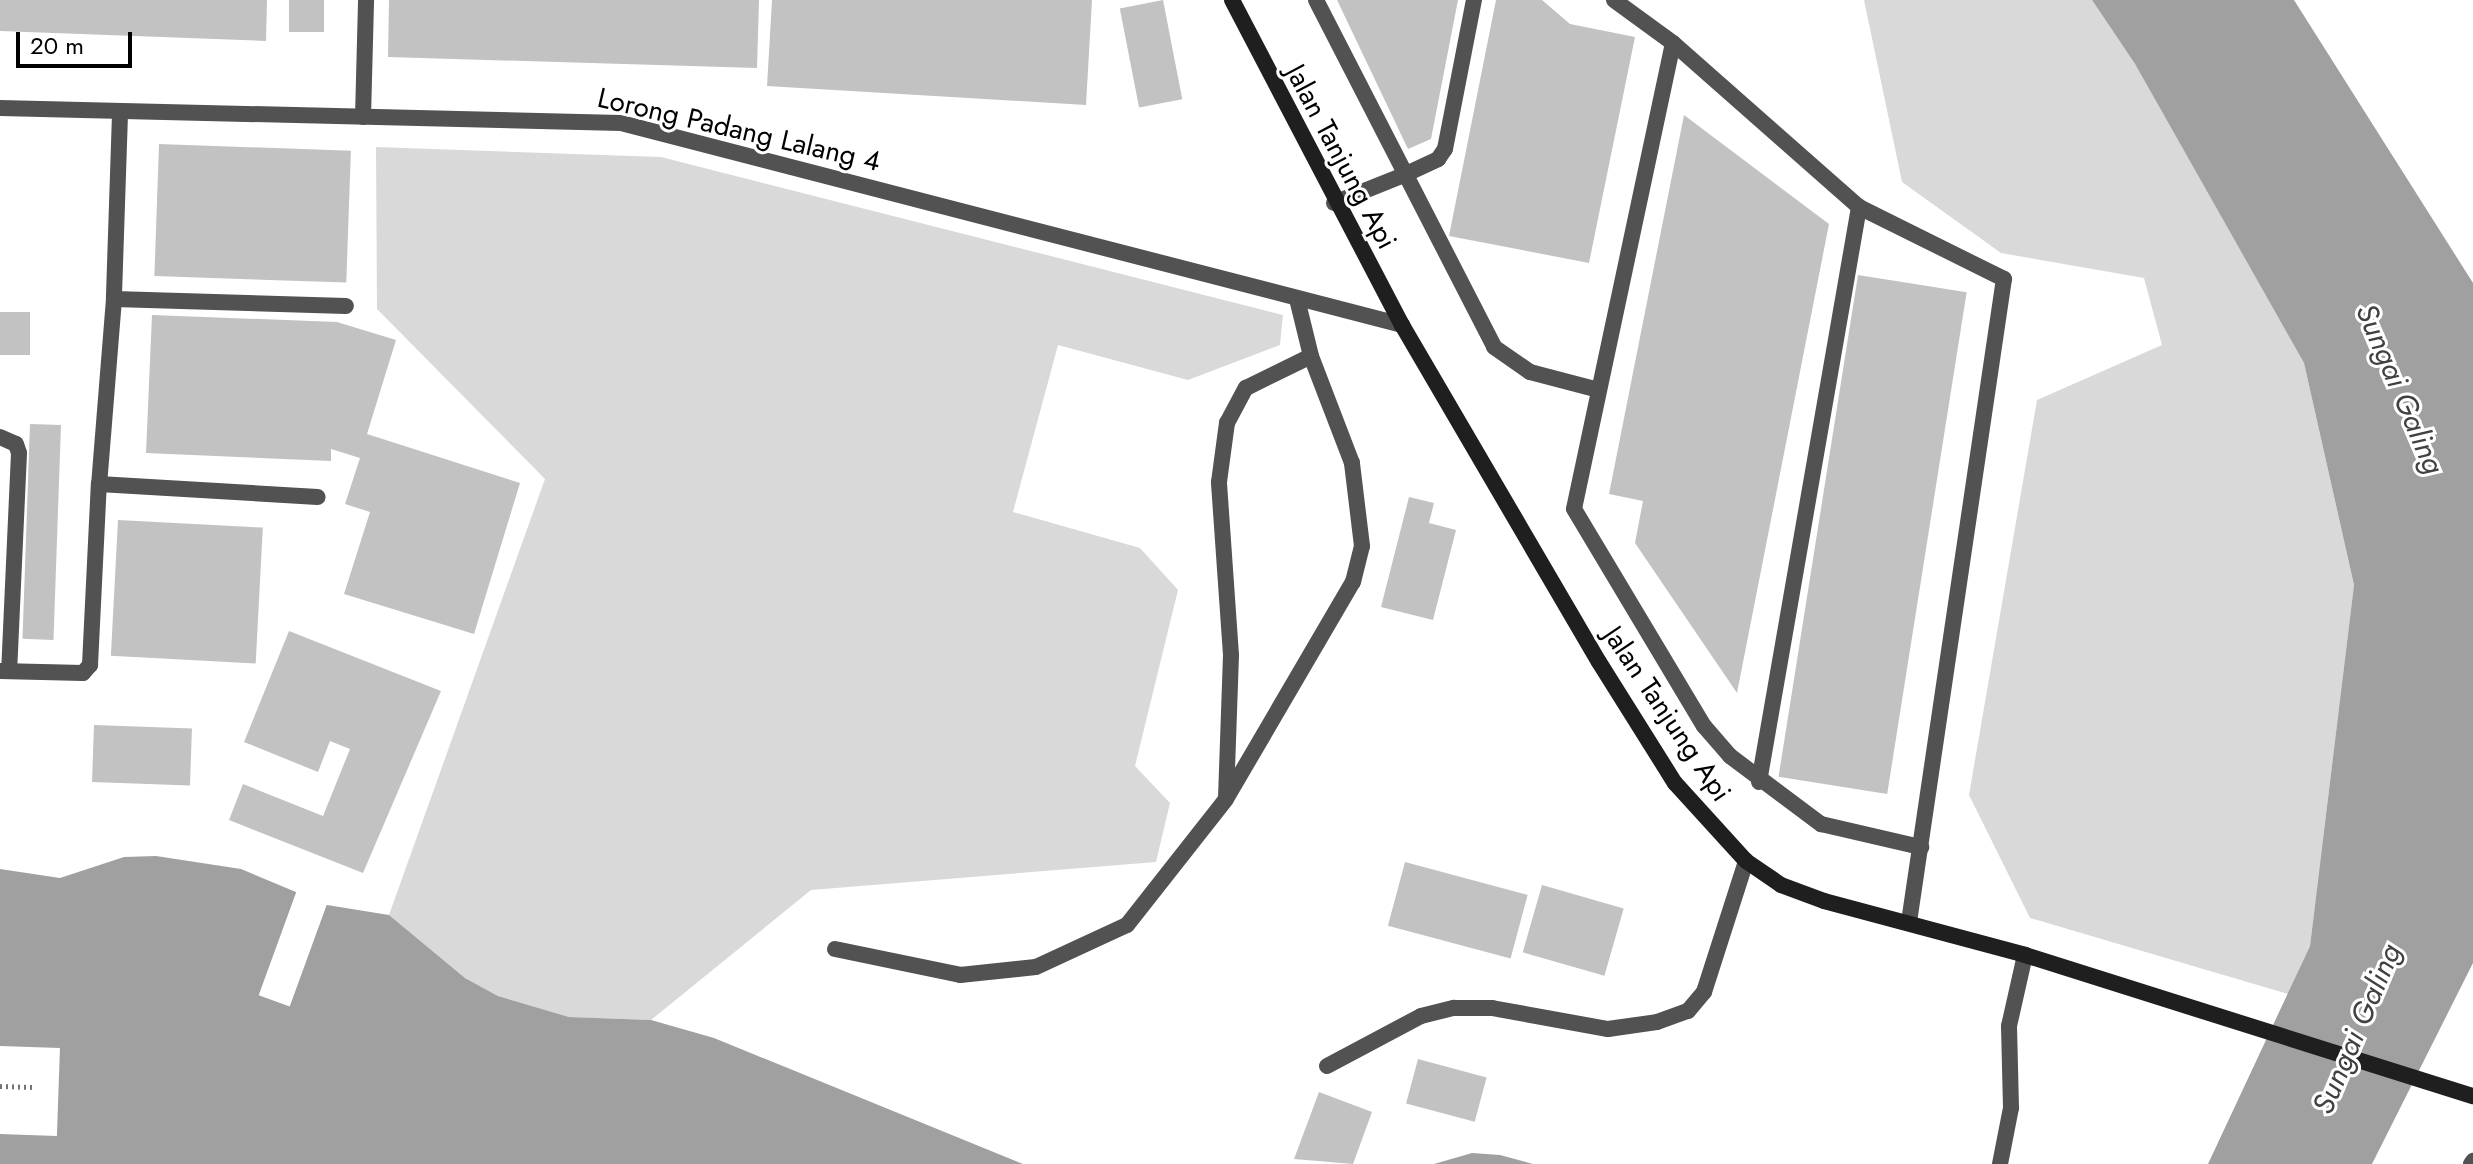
<!DOCTYPE html>
<style>
body{margin:0}
#map{position:relative;width:2473px;height:1164px;overflow:hidden;background:#fff;font-family:Jost,sans-serif}
div>[style]{position:absolute}
[style*='--x']{left:calc(var(--x)*1px);top:calc(var(--y)*1px);width:calc(var(--w)*1px);rotate:calc(var(--a)*1deg)}
.green>*{inset:0;background:#d9d9d9}
.water>*{inset:0;background:#a0a0a0}
.pier>*{inset:0;background:#fff;transform-origin:0 0}
.building>*{inset:0;background:#c2c2c2;transform-origin:0 0}
.path>*{height:5px;margin-top:-2.5px;transform-origin:0;background:repeating-linear-gradient(90deg,#747474 0 2px,transparent 0 6px)}
.lane>*{height:16px;margin:-8px;padding:0 8px;transform-origin:8px;border-radius:8px;background:#525252}
.street>*{height:16px;margin:-8px;padding:0 8px;transform-origin:8px;border-radius:8px;background:#525252}
.secondary>*{height:16px;margin:-8px;padding:0 8px;transform-origin:8px;border-radius:8px;background:#1f1f1f}
span{translate:-50% -50%;white-space:nowrap;text-align:center;line-height:1.15;-webkit-text-stroke:6px #fff;paint-order:stroke}
.street-label{font-size:28px;color:#000}
.water-label{font-size:30px;color:#414141;font-style:italic}
.scale{position:absolute;left:16px;top:32px;width:116px;height:36px;box-sizing:border-box;border:4px solid #000;border-top:0;padding-left:10px;font-size:24px;line-height:28px;white-space:nowrap;color:#000;-webkit-text-stroke:6px #fff;paint-order:stroke}
</style>
<div id="map">
<div class="green">
<i style="clip-path:polygon(1864px 0,2092px 0,2135px 64px,2304px 363px,2354px 585px,2310px 946px,2288px 994px,2030px 918px,1969px 795px,2037px 400px,2162px 345px,2144px 278px,2001px 253px,1902px 182px)"></i>
<i style="clip-path:polygon(376px 147px,661px 157px,1283px 315px,1280px 345px,1188px 380px,1058px 345px,1013px 512px,1140px 548px,1178px 590px,1135px 766px,1170px 803px,1156px 862px,811px 890px,651px 1020px,569px 1017px,498px 996px,465px 978px,389px 915px,545px 479px,377px 309px)"></i>
</div>
<div class="water">
<i style="clip-path:polygon(2092px 0,2294px 0,2473px 283px,2473px 963px,2372px 1164px,2208px 1164px,2310px 946px,2354px 585px,2304px 363px,2135px 64px)"></i>
<i style="clip-path:polygon(156px 856px,241px 869px,327px 905px,389px 915px,465px 978px,498px 996px,569px 1017px,651px 1020px,714px 1038px,1023px 1164px,0 1164px,0 869px,60px 878px,124px 857px)"></i>
<i style="clip-path:polygon(1472px 1153px,1500px 1155px,1533px 1164px,1434px 1164px)"></i>
</div>
<div class="pier">
<i style="left:297px;top:890px;width:33px;height:112px;rotate:20deg"></i>
<i style="left:0;top:1046px;width:60px;height:88px;rotate:2deg"></i>
</div>
<div class="building">
<i style="clip-path:polygon(0 0,267px 0,266px 41px,0 31px)"></i>
<i style="left:289px;top:0;width:35px;height:32px"></i>
<i style="clip-path:polygon(389px 0,759px 0,757px 68px,388px 57px)"></i>
<i style="clip-path:polygon(772px 0,1092px 0,1086px 105px,767px 86px)"></i>
<i style="left:1163px;top:0;width:101px;height:44px;rotate:79deg"></i>
<i style="clip-path:polygon(1337px 0,1458px 0,1431px 139px,1408px 149px)"></i>
<i style="clip-path:polygon(1496px 0,1542px 0,1570px 24px,1635px 37px,1589px 263px,1449px 236px)"></i>
<i style="clip-path:polygon(1684px 115px,1829px 224px,1737px 693px,1635px 543px,1643px 501px,1609px 494px)"></i>
<i style="left:159px;top:144px;width:192px;height:132px;rotate:2deg"></i>
<i style="left:1858px;top:275px;width:110px;height:508px;rotate:9deg"></i>
<i style="left:0;top:312px;width:30px;height:43px"></i>
<i style="clip-path:polygon(152px 315px,337px 322px,396px 340px,367px 434px,520px 483px,474px 634px,344px 594px,370px 512px,345px 504px,360px 458px,331px 449px,331px 461px,146px 453px)"></i>
<i style="left:30px;top:424px;width:31px;height:215px;rotate:2deg"></i>
<i style="clip-path:polygon(1409px 497px,1434px 503px,1429px 523px,1456px 530px,1433px 620px,1381px 607px)"></i>
<i style="left:118px;top:520px;width:145px;height:136px;rotate:3deg"></i>
<i style="clip-path:polygon(289px 631px,441px 691px,363px 873px,229px 820px,243px 784px,323px 816px,350px 749px,330px 741px,318px 772px,244px 742px)"></i>
<i style="left:94px;top:725px;width:98px;height:57px;rotate:2deg"></i>
<i style="left:1405px;top:862px;width:127px;height:66px;rotate:15deg"></i>
<i style="left:1542px;top:885px;width:85px;height:70px;rotate:16deg"></i>
<i style="left:1418px;top:1059px;width:71px;height:46px;rotate:15deg"></i>
<i style="clip-path:polygon(1319px 1092px,1372px 1112px,1353px 1164px,1294px 1159px)"></i>
</div>
<div class="path">
<i style="--x:0;--y:1086;--w:32;--a:2"></i>
</div>
<div class="lane">
<i style="--x:1614;--y:0;--w:73;--a:36.1"></i>
<i style="--x:1673;--y:43;--w:248;--a:41.4"></i>
<i style="--x:1859;--y:207;--w:162;--a:26.4"></i>
<i style="--x:363;--y:117;--w:117;--a:-88.5"></i>
<i style="--x:1404;--y:175;--w:38;--a:-25"></i>
<i style="--x:1438;--y:159;--w:12;--a:-55"></i>
<i style="--x:1445;--y:149;--w:152;--a:-79"></i>
<i style="--x:114;--y:299;--w:232;--a:1.7"></i>
<i style="--x:0;--y:437;--w:17;--a:24"></i>
<i style="--x:16;--y:444;--w:9;--a:72"></i>
<i style="--x:19;--y:453;--w:218;--a:92.6"></i>
<i style="--x:0;--y:671;--w:83;--a:1.4"></i>
<i style="--x:83;--y:673;--w:11;--a:-49"></i>
<i style="--x:90;--y:665;--w:181;--a:-87.2"></i>
<i style="--x:1759;--y:782;--w:584;--a:-80.13"></i>
<i style="--x:1226;--y:798;--w:143;--a:-88"></i>
<i style="--x:1231;--y:655;--w:173;--a:-94"></i>
<i style="--x:1219;--y:482;--w:60;--a:-82.3"></i>
<i style="--x:1227;--y:423;--w:40;--a:-62"></i>
<i style="--x:1246;--y:388;--w:72;--a:-26.2"></i>
<i style="--x:835;--y:949;--w:128;--a:11.7"></i>
<i style="--x:960;--y:975;--w:76;--a:-6"></i>
<i style="--x:1036;--y:967;--w:100;--a:-24.8"></i>
<i style="--x:1127;--y:925;--w:160;--a:-51.8"></i>
<i style="--x:1226;--y:799;--w:251;--a:-59.7"></i>
<i style="--x:1353;--y:582;--w:37;--a:-76"></i>
<i style="--x:1362;--y:546;--w:84;--a:-96.9"></i>
<i style="--x:1352;--y:463;--w:115;--a:-111"></i>
<i style="--x:1311;--y:356;--w:59;--a:-103.8"></i>
<i style="--x:1327;--y:1066;--w:106;--a:-28"></i>
<i style="--x:1421;--y:1016;--w:34;--a:-14"></i>
<i style="--x:1454;--y:1008;--w:38;--a:0"></i>
<i style="--x:1492;--y:1008;--w:118;--a:10.3"></i>
<i style="--x:1608;--y:1029;--w:49;--a:-8.1"></i>
<i style="--x:1657;--y:1022;--w:33;--a:-20"></i>
<i style="--x:1688;--y:1011;--w:25;--a:-50"></i>
<i style="--x:1704;--y:992;--w:138;--a:-72.2"></i>
<i style="--x:2000;--y:1164;--w:57;--a:-78.9"></i>
<i style="--x:2011;--y:1108;--w:82;--a:-91.4"></i>
<i style="--x:2009;--y:1026;--w:73;--a:-77.3"></i>
<i style="--x:2471;--y:1164;--w:4;--a:-56"></i>
</div>
<div class="street">
<i style="--x:1316;--y:0;--w:390;--a:62.8"></i>
<i style="--x:1494;--y:347;--w:44;--a:34.8"></i>
<i style="--x:1530;--y:372;--w:71;--a:14.6"></i>
<i style="--x:1673;--y:43;--w:476;--a:102"></i>
<i style="--x:1574;--y:509;--w:253;--a:59.1"></i>
<i style="--x:1704;--y:726;--w:40;--a:49"></i>
<i style="--x:1730;--y:756;--w:114;--a:36.8"></i>
<i style="--x:1821;--y:824;--w:103;--a:13"></i>
<i style="--x:0;--y:108;--w:621;--a:1.38"></i>
<i style="--x:621;--y:123;--w:807;--a:14.5"></i>
<i style="--x:120;--y:114;--w:185;--a:91.9"></i>
<i style="--x:114;--y:299;--w:186;--a:94.6"></i>
<i style="--x:99;--y:484;--w:219;--a:3.4"></i>
<i style="--x:1334;--y:203;--w:75;--a:-21.8"></i>
<i style="--x:1909;--y:922;--w:650;--a:-81.6"></i>
</div>
<div class="secondary">
<i style="--x:1232;--y:0;--w:367;--a:62.4"></i>
<i style="--x:1402;--y:325;--w:390;--a:59.7"></i>
<i style="--x:1599;--y:662;--w:143;--a:57.9"></i>
<i style="--x:1675;--y:783;--w:105;--a:47.7"></i>
<i style="--x:1746;--y:861;--w:42;--a:34.4"></i>
<i style="--x:1781;--y:885;--w:46;--a:20.4"></i>
<i style="--x:1824;--y:901;--w:208;--a:15"></i>
<i style="--x:2025;--y:955;--w:470;--a:17.5"></i>
</div>
<div class="street-label">
<span style="left:739px;top:130px;rotate:13deg">Lorong Padang Lalang 4</span>
<span style="left:1341px;top:157px;rotate:62deg">Jalan Tanjung Api</span>
<span style="left:1667px;top:714px;rotate:56deg">Jalan Tanjung Api</span>
</div>
<div class="water-label">
<span style="left:2400px;top:389px;rotate:67deg">Sungai Galing</span>
<span style="left:2357px;top:1029px;rotate:-67deg">Sungai Galing</span>
</div>
<div class="scale">20 m</div>
</div>
